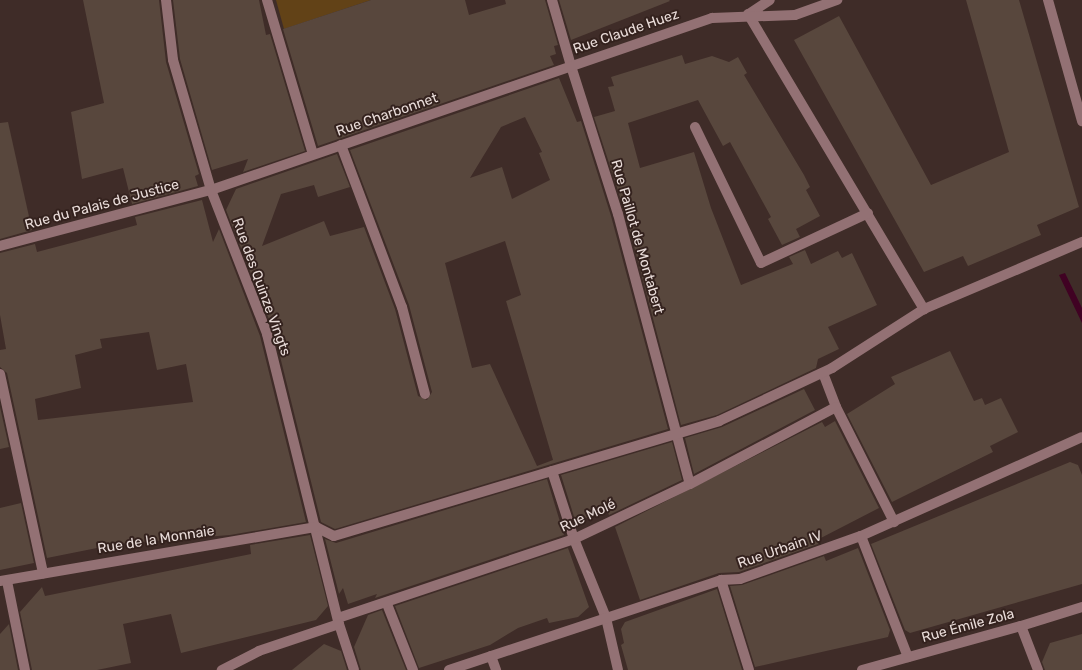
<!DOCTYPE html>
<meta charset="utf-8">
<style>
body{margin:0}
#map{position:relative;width:1082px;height:670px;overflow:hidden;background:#3f2c28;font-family:Rubik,sans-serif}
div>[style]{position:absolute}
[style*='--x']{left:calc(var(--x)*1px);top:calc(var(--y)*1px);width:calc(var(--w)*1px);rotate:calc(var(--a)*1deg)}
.green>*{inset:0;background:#624217}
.water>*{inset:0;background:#400223}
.building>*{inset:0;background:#58473d}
.pedestrian>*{height:10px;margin:-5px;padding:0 5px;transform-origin:5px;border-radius:5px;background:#937174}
.minor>*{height:10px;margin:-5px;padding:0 5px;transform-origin:5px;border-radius:5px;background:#937174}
.tertiary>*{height:10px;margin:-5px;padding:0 5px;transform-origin:5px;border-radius:5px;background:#937174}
span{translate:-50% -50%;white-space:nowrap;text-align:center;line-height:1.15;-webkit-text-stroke:4px #34221e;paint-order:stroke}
.street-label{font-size:14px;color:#e9dcd9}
</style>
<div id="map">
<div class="green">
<i style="clip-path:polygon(276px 0,371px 0,284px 29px)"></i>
</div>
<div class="water">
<i style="clip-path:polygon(1065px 273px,1082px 308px,1082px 323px,1059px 275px)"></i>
</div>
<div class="building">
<i style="clip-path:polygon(83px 0,159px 0,166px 62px,199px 174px,195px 176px,198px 186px,132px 204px,123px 168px,82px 179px,71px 112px,104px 103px)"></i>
<i style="clip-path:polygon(173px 0,259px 0,266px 35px,270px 34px,305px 151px,243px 172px,248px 159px,212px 170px,180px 59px)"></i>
<i style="clip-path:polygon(371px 0,465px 0,469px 15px,506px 4px,505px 0,545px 0,558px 45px,554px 46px,556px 54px,550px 56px,554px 65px,318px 146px,283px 29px)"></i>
<i style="clip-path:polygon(559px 0,669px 0,670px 1px,571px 40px)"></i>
<i style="clip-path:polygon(966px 0,1019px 0,1079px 207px,1037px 225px,1041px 235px,968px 266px,963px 256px,924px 272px,794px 40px,839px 16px,931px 185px,1009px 152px)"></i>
<i style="clip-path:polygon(682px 55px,685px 64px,712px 56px,729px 62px,738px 57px,747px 73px,744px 75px,804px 175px,810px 187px,806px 190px,820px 216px,796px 229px,800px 237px,782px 245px,768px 219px,771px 217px,730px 142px,723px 146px,698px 100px,628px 123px,640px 168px,694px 152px,711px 208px,741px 285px,793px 264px,789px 257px,805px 250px,811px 264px,838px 251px,842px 258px,852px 253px,877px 305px,828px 327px,839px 349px,818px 359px,816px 368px,717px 415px,681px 425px,625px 212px,594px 117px,615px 111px,608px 87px,614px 86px,611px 77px)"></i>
<i style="clip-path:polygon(evenodd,559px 78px,577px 122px,581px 121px,611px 216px,668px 429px,335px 529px,321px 522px,274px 332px,226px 210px,236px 189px,337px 154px,350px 187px,318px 197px,314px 185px,281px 194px,262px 246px,324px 221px,330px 236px,364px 227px,395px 309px,418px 396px,427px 400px,432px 392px,409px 305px,350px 150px,559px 78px,525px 117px,542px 152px,539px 153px,550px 180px,512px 199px,502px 167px,470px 178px,501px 127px,525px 117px,559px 78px,505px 241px,521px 295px,506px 301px,553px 460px,537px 466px,490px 364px,472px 368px,445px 263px,505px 241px)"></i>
<i style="clip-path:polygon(8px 122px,32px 230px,0 239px,0 123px)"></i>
<i style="clip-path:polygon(evenodd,202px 200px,213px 242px,219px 229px,260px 336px,306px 522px,230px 535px,117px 544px,47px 558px,7px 373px,0 367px,0 350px,6px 349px,0 315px,0 253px,35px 244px,37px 252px,75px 242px,137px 225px,135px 217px,202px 200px,149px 332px,157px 370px,186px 364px,193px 402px,38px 420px,35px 399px,81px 388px,75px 355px,102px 348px,100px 339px,149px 332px)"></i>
<i style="clip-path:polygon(950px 351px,974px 401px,982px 398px,985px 405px,1001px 398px,1018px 432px,990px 446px,993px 452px,892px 502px,847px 414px,895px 384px,891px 377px)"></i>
<i style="clip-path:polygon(804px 389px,815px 410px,694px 474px,685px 438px,722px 427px)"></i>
<i style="clip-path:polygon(0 407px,9px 447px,0 449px)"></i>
<i style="clip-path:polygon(835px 421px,879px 508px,817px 540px,818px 544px,739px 572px,719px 573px,640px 600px,615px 527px,822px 422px,825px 427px)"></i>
<i style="clip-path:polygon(672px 442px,682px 480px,609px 515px,606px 508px,576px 523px,561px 475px)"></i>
<i style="clip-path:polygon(1070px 462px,1078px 465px,1082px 475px,1082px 584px,910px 633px,905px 630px,871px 544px)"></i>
<i style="clip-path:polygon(547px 479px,564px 535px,375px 598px,377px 594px,348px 604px,343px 588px,339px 594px,325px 539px,336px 543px)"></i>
<i style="clip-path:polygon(21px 503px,34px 563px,0 570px,0 508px)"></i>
<i style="clip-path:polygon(310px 535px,328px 606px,316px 620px,181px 653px,171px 614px,123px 624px,131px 663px,97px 670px,32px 670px,20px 612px,42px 587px,45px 596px,251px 554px,250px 545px)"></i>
<i style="clip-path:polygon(568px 548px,589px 607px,578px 617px,549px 623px,547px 618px,518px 628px,490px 645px,419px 668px,395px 606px)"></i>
<i style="clip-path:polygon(858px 548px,890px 630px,888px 637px,755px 667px,730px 586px,742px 585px,824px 556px,826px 561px)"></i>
<i style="clip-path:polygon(717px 589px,742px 670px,628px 670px,621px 645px,624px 643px,621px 629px,625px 622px)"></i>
<i style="clip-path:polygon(382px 610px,406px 670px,361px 670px,354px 647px,368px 615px)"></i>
<i style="clip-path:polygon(9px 624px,18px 670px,0 670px,0 634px)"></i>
<i style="clip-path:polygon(1082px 634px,1082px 670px,1045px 670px,1042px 662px,1050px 643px)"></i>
<i style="clip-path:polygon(324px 644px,341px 651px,347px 670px,292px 670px)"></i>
</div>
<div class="pedestrian">
<i style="--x:748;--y:14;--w:344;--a:59.2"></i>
<i style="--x:571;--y:66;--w:155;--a:72.4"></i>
<i style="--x:618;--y:214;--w:279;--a:75.1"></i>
<i style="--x:695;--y:127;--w:151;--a:64.1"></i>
<i style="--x:761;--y:263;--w:118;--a:-25"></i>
<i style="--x:341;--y:145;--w:173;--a:69.4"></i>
<i style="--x:402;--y:307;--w:90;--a:75.2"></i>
<i style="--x:823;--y:373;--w:36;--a:69"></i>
<i style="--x:836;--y:407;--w:129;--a:63.2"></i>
<i style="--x:0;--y:374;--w:204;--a:77.8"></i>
<i style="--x:552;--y:471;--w:71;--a:72.1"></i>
<i style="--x:574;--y:539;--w:85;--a:67.9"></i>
<i style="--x:606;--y:618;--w:53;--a:77"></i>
<i style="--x:316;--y:527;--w:20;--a:27"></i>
<i style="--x:334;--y:536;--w:402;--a:-16.6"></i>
<i style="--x:719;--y:421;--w:125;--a:-25.1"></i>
<i style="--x:832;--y:368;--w:109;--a:-32.7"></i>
<i style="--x:924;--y:309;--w:172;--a:-23"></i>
<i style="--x:861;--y:536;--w:130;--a:68.8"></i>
<i style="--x:721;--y:580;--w:94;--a:72.7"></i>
<i style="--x:387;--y:604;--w:71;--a:68.5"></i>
<i style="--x:338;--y:618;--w:249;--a:-18.5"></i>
<i style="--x:574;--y:539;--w:128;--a:-25.4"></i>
<i style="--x:690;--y:484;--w:165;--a:-27.8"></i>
<i style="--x:339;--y:624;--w:48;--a:71.9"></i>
<i style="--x:491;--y:656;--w:15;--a:70"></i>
<i style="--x:449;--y:670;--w:287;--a:-18.3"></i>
<i style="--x:721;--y:580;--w:19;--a:-3"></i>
<i style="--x:740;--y:579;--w:128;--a:-19.6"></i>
<i style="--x:861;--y:536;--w:242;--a:-24.1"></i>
<i style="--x:862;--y:670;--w:165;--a:-15.5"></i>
</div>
<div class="minor">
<i style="--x:166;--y:0;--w:60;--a:83.3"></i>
<i style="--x:173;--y:60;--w:135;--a:73.7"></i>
<i style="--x:211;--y:190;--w:155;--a:68.7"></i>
<i style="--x:267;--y:334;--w:299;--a:76.1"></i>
<i style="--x:339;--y:624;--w:84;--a:161.4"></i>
<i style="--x:259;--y:651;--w:42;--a:152.8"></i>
<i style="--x:267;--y:0;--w:161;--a:73.4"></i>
<i style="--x:552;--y:0;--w:69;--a:73.9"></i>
<i style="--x:749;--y:14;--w:25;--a:-34"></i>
<i style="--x:0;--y:246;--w:218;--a:-14.9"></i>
<i style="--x:211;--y:190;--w:530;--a:-18.95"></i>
<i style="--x:712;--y:18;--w:83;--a:-2.1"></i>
<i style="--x:795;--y:15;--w:45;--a:-19.7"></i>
<i style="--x:0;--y:581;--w:321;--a:-9.7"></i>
<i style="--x:7;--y:581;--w:91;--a:78.6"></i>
<i style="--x:1038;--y:670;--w:47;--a:-111.1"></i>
<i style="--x:1021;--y:626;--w:64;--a:-17.3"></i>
</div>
<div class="tertiary">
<i style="--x:1048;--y:0;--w:126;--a:74.3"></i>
</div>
<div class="street-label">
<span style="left:626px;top:32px;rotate:-19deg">Rue Claude Huez</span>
<span style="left:387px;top:115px;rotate:-19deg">Rue Charbonnet</span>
<span style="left:102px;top:205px;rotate:-15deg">Rue du Palais de Justice</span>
<span style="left:637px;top:237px;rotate:74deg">Rue Paillot de Montabert</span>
<span style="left:261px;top:287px;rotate:70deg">Rue des Quinze Vingts</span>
<span style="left:588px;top:516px;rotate:-25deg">Rue Molé</span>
<span style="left:156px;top:540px;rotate:-9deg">Rue de la Monnaie</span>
<span style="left:780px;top:550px;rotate:-19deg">Rue Urbain IV</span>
<span style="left:968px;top:626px;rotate:-15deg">Rue Émile Zola</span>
</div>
</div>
